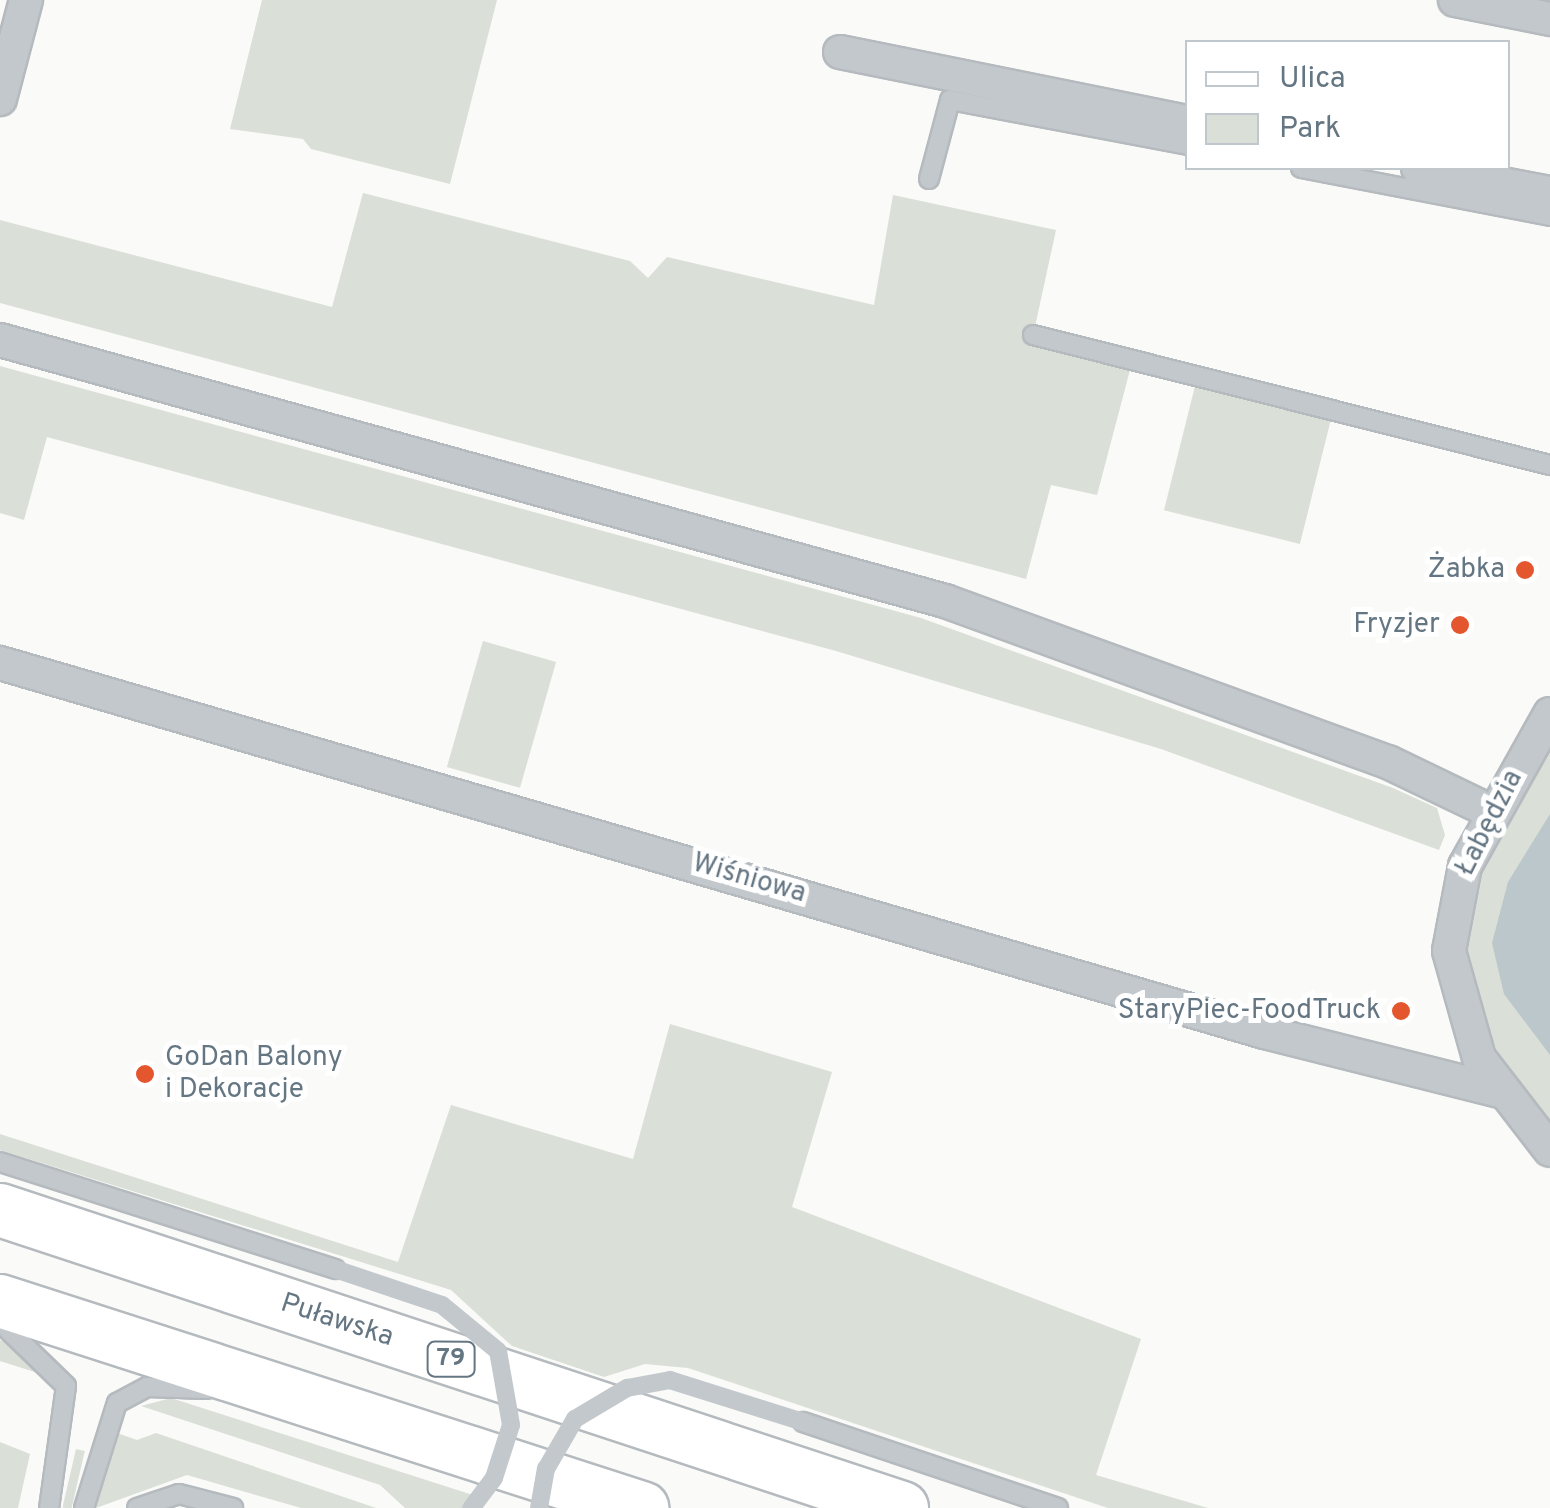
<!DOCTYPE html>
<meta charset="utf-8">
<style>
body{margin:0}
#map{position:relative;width:1550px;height:1508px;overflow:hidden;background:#fafaf8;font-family:Overpass,sans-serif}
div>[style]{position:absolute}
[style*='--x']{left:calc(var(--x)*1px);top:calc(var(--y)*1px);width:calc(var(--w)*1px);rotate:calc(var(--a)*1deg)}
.green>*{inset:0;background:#dadfd7;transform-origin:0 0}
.water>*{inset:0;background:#bbc7cb}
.roads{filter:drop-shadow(2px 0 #b5babe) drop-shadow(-2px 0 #b5babe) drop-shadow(0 2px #b5babe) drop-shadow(0 -2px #b5babe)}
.service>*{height:18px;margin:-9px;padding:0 9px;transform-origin:9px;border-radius:9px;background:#c3c8cc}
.minor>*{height:32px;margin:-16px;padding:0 16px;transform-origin:16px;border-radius:16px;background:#c3c8cc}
.primary>*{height:52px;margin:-26px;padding:0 26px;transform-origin:26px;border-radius:26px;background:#fff}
.service-bridge>*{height:18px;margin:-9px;padding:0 9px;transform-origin:9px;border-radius:9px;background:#c3c8cc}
.dots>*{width:28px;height:28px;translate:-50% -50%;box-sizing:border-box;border:5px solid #fff;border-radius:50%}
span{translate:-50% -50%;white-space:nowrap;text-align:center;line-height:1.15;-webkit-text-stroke:10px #fff;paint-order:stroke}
.shield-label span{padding:2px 8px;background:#fff;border:2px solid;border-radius:8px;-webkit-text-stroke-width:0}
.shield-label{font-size:25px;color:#657683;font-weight:700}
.poi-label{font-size:28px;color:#657683}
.right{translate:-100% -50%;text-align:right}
.left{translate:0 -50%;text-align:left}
.street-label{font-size:28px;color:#657683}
.legend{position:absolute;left:1185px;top:40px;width:325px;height:130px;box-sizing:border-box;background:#fff;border:2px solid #c1c8cd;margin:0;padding:12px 18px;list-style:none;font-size:30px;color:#657683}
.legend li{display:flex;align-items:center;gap:20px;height:50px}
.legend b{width:50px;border:2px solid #c1c8cd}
</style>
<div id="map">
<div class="green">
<i style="clip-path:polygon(262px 0,497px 0,450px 184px,311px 149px,303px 139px,230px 129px)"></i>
<i style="clip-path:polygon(363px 193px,630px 261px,648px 278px,667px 257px,874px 305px,893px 195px,1056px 230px,1031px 345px,1130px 370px,1097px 495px,1051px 485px,1026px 579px,0 303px,0 220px,332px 307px)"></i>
<i style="clip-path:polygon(0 366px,921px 618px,1393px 788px,1437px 808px,1445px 835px,1439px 850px,1161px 749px,836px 651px,47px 437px,24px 520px,0 513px)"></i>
<i style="left:1195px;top:386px;width:140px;height:128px;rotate:14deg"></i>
<i style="left:483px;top:641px;width:76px;height:131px;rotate:16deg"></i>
<i style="clip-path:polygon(1550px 740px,1550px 1126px,1486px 1036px,1465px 952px,1481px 864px)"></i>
<i style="clip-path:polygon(670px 1024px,832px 1072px,792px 1207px,1141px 1339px,1096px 1475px,1208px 1508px,1108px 1508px,688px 1368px,645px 1364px,604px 1377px,512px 1346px,451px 1290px,0 1150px,0 1134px,398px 1262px,451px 1105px,633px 1159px)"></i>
<i style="clip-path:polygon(0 1340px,18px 1346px,44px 1375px,0 1361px)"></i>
<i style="clip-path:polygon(171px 1398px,476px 1496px,472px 1508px,405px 1508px,380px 1485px,141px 1406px)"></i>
<i style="clip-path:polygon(114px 1432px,137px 1440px,156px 1433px,376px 1508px,301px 1508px,187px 1475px,96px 1508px)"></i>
<i style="clip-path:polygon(0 1442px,30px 1454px,18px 1508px,0 1508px)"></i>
<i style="left:76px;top:1449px;width:9px;height:60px;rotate:13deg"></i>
</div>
<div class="water">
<i style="clip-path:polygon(1550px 814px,1550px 1055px,1504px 994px,1492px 943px,1508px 882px)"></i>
</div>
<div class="roads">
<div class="service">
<i style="--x:1301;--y:168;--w:254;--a:10.9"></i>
<i style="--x:929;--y:179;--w:82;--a:-75.1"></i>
<i style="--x:950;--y:100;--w:242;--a:10.7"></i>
<i style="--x:1033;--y:335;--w:533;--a:14.11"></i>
<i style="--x:0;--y:1162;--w:352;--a:17.7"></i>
<i style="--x:0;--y:1322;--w:92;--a:44.1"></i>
<i style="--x:66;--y:1386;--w:123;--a:97.9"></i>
<i style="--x:803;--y:1422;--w:269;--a:18.6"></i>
<i style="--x:84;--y:1508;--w:110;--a:-72.6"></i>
<i style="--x:117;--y:1403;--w:34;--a:-28"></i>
<i style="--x:147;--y:1387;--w:60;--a:1.9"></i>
<i style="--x:137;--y:1508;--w:44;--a:-18.4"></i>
<i style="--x:179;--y:1494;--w:56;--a:14.5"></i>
</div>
<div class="minor">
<i style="--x:1455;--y:0;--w:97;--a:11.3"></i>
<i style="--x:840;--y:52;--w:355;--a:11.4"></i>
<i style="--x:0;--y:99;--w:102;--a:-75.3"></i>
<i style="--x:1418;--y:168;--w:134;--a:10.7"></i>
<i style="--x:0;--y:340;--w:980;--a:15.44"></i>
<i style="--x:945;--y:601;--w:471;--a:20"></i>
<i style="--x:1388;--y:762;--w:115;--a:25.7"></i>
<i style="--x:0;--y:663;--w:1317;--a:16.27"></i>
<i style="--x:1264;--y:1032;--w:242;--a:14.1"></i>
<i style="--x:1550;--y:714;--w:174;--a:119.2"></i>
<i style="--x:1465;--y:866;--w:86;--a:100.7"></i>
<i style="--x:1449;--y:951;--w:111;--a:74.3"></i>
<i style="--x:1479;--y:1058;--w:116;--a:52.3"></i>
</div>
<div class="primary">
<i style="--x:0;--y:1210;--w:950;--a:18.28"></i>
<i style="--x:0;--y:1301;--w:675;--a:17.87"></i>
</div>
</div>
<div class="service-bridge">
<i style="--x:335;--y:1269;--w:113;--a:18.6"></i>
<i style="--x:442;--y:1305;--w:72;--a:39.4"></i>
<i style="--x:498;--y:1351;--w:75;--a:80"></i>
<i style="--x:511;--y:1425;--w:56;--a:107.8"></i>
<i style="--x:494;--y:1478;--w:38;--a:127"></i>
<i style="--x:539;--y:1508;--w:40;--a:-80"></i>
<i style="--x:546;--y:1469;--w:58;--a:-59.9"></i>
<i style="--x:575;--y:1419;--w:61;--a:-30.8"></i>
<i style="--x:627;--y:1388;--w:44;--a:-10.5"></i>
<i style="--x:670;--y:1380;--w:139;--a:17.5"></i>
</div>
<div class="dots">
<i style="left:1525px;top:570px;background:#e4572e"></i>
<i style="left:1460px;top:625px;background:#e4572e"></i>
<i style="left:1401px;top:1011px;background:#e4572e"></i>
<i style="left:145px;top:1074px;background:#e4572e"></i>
</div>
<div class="shield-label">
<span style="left:451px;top:1359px">79</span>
</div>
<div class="poi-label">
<span class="right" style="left:1505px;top:570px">Żabka</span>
<span class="right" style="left:1440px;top:625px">Fryzjer</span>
<span class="right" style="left:1381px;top:1011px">StaryPiec-FoodTruck</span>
<span class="left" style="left:165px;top:1074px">GoDan Balony<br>i Dekoracje</span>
</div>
<div class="street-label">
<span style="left:1490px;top:823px;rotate:-63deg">Łabędzia</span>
<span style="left:749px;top:879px;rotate:16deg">Wiśniowa</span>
<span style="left:337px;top:1321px;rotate:18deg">Puławska</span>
</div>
<ul class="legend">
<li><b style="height:12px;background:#fff"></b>Ulica</li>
<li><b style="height:28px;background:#dadfd7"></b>Park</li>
</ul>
</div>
